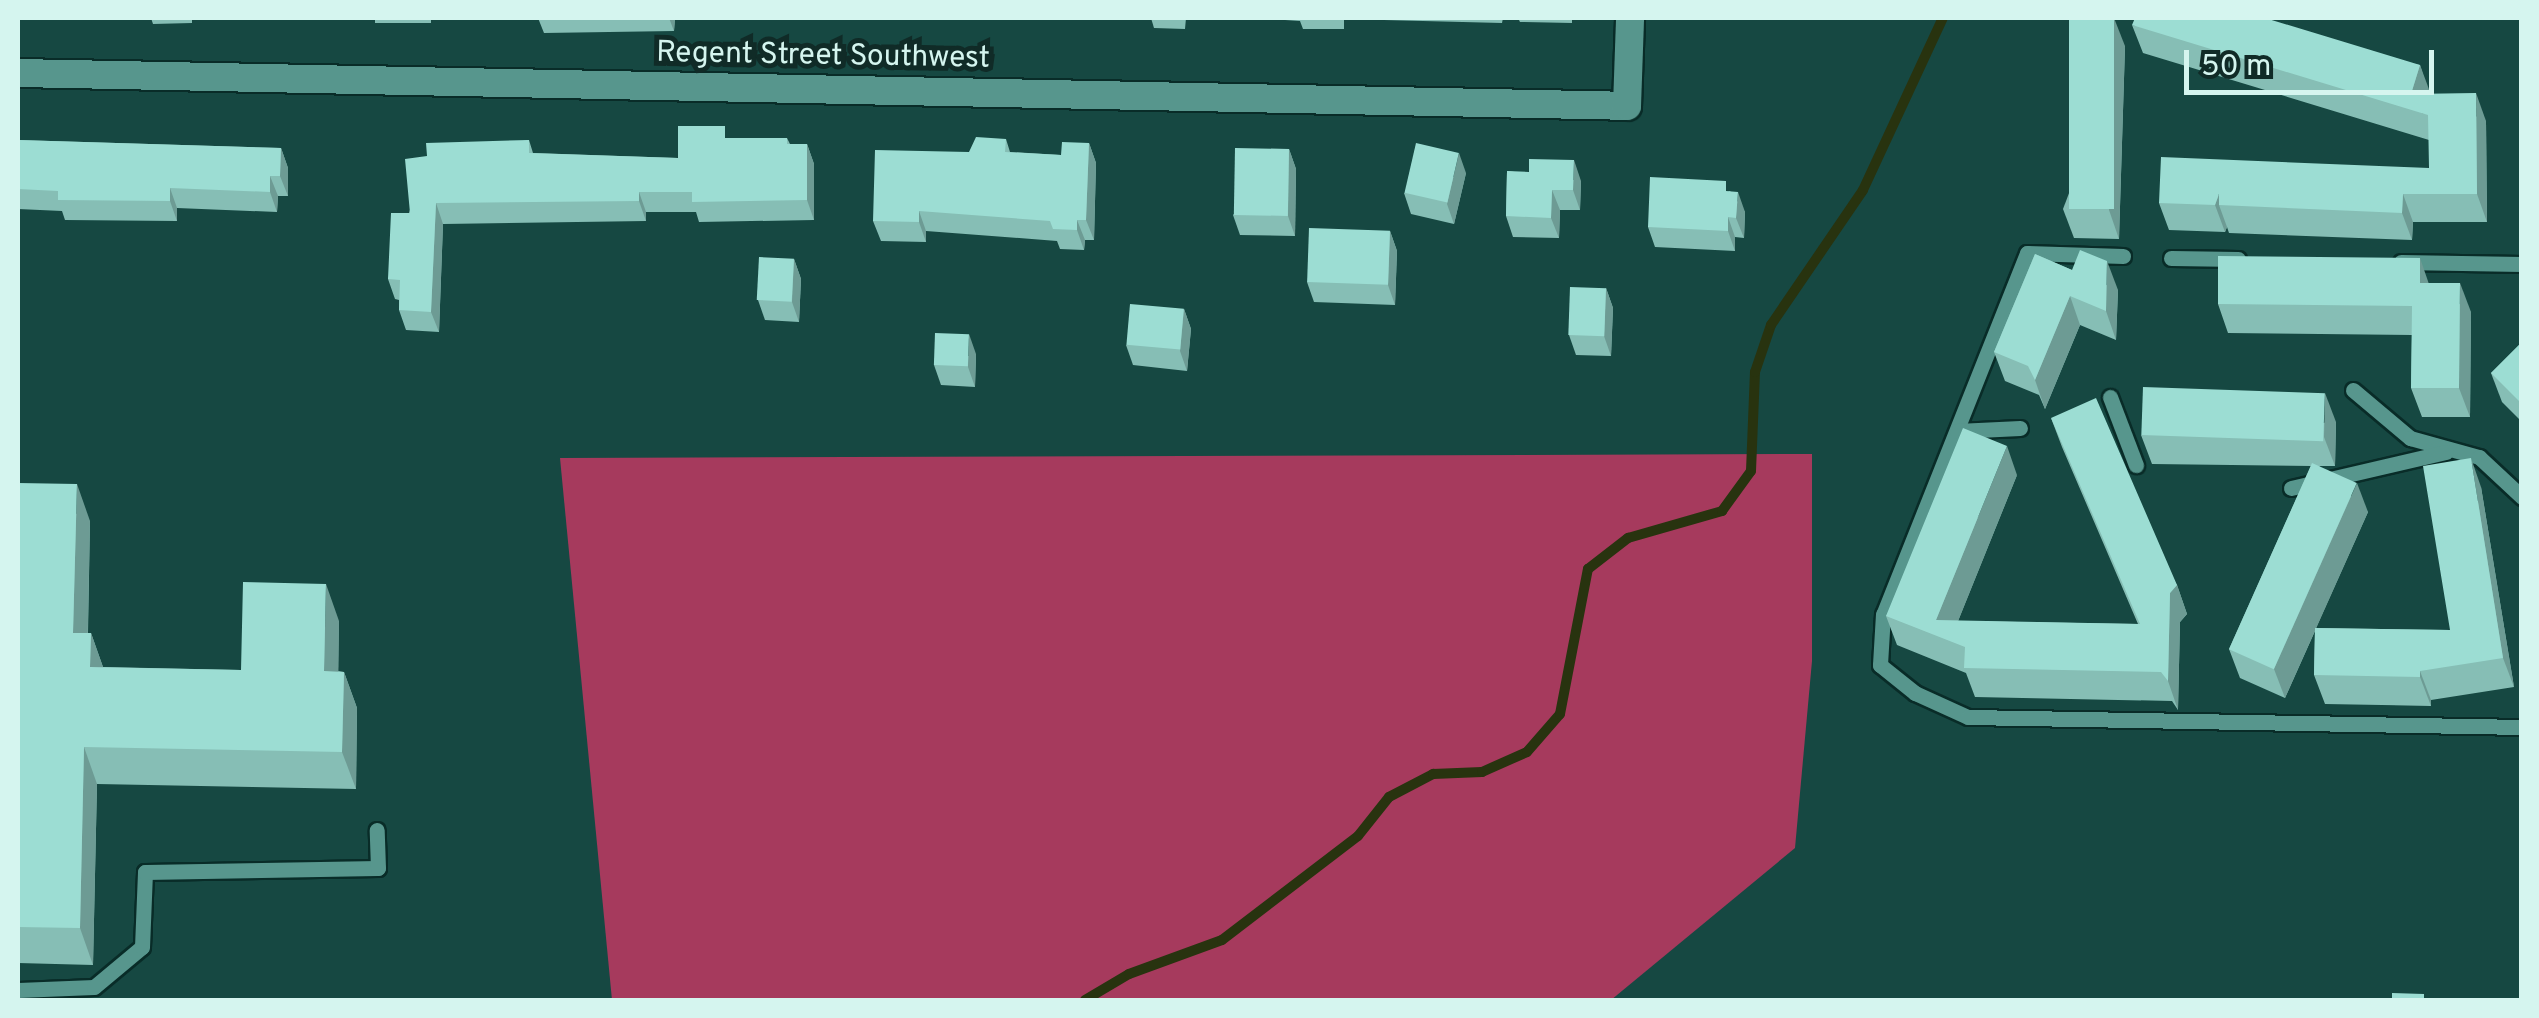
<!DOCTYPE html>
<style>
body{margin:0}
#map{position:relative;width:2539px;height:1018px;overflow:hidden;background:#164842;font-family:Overpass,sans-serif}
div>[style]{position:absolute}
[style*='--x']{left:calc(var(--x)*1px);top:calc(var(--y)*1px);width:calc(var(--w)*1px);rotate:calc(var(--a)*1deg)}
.forest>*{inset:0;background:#a63a5d}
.stream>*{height:10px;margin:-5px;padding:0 5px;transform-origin:5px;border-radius:5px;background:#28330f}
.roads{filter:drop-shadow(2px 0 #092c28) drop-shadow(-2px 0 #092c28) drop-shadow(0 2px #092c28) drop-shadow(0 -2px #092c28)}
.service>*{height:15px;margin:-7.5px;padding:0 7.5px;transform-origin:7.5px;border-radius:7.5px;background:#57968d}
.minor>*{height:28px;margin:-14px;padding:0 14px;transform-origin:14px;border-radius:14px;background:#57968d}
.wall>*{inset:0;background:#86beb5;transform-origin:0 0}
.shaded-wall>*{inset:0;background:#6d9b94}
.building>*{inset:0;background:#9cddd3;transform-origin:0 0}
span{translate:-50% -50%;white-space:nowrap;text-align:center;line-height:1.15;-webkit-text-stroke:10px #102b27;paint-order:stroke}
.street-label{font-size:30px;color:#d5f5ef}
.frame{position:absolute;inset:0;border:20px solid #d5f5ef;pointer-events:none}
.scale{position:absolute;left:2184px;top:50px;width:250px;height:45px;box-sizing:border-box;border:5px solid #d5f5ef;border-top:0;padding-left:12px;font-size:30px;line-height:35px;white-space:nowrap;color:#d5f5ef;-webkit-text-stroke:8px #102b27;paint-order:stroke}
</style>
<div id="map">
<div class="forest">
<i style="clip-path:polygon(1812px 454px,1812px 661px,1795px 848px,1611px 1000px,612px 1000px,560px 458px)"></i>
</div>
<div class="stream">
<i style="--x:1085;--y:1000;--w:51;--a:-30.6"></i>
<i style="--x:1129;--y:974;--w:99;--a:-20.1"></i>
<i style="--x:1222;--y:940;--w:171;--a:-37.4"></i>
<i style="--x:1358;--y:836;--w:50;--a:-51.5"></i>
<i style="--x:1389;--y:797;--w:50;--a:-27.6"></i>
<i style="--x:1433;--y:774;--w:49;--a:-2.3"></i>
<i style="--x:1482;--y:772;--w:49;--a:-24"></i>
<i style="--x:1527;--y:752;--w:50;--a:-49"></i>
<i style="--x:1560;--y:714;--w:148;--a:-79.1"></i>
<i style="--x:1588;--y:569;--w:51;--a:-37.8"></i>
<i style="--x:1628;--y:538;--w:98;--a:-16"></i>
<i style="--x:1722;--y:511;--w:49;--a:-54.1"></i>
<i style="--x:1751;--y:471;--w:99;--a:-87.7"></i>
<i style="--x:1755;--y:372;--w:50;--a:-71.2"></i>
<i style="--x:1771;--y:325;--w:163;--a:-55.7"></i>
<i style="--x:1863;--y:190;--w:190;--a:-65.1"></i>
</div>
<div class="roads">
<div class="service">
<i style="--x:2123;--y:256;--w:96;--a:-178.2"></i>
<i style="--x:2027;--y:253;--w:389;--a:111.7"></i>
<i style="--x:1883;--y:614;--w:51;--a:93.4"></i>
<i style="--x:1880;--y:665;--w:45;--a:38.7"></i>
<i style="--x:1915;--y:693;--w:58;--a:24.4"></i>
<i style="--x:1968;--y:717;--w:554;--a:1.03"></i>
<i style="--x:2171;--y:258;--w:67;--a:0.9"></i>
<i style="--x:2401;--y:262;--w:121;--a:0.9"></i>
<i style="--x:2353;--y:390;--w:75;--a:40.1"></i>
<i style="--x:2410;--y:438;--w:72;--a:15.4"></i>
<i style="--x:2479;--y:457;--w:59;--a:42.9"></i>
<i style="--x:2110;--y:397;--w:73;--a:69.1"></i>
<i style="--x:1957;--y:431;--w:63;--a:-2.7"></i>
<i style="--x:2291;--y:488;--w:159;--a:-13.1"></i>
<i style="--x:18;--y:990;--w:76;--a:-2.3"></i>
<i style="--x:94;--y:987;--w:62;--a:-39.8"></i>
<i style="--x:142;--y:947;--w:75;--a:-87.7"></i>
<i style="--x:145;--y:872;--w:233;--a:-1"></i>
<i style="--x:378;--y:868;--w:38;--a:-92"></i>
</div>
<div class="minor">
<i style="--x:18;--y:73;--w:1609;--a:1.17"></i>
<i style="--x:1627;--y:106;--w:88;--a:-88"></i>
</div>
</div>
<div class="wall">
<i style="clip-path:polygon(151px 18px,192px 18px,192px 23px,153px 24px)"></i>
<i style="left:375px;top:18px;width:56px;height:5px"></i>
<i style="clip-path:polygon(500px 18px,675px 18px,674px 31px,544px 33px,538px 18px)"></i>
<i style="clip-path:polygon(917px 18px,983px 18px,983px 19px)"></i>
<i style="clip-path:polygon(1151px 18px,1186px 18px,1185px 29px,1154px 28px)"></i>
<i style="clip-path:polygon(1257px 18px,1503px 18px,1502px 23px,1344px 19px,1344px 29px,1303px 29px,1300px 21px)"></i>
<i style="clip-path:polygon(1518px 18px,1572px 18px,1572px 23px,1520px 22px)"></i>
<i style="clip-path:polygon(2132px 25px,2420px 65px,2429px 94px,2486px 121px,2487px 222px,2413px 222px,2412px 240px,2229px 233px,2227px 227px,2225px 232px,2169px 230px,2159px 203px,2429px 168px,2429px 140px,2143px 53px)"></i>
<i style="clip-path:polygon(2125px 46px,2119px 239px,2074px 238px,2063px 209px)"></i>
<i style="clip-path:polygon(729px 138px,787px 138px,790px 144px,807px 144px,814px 164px,814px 220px,699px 222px,696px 212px,646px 212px,646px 221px,443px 224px,439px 332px,406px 330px,399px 310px,399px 300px,395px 299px,388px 279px,427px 156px,529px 140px,533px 153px,678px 158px)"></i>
<i style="clip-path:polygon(1006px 139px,1010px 152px,1061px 155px,1089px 143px,1096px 163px,1094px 240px,1085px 240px,1084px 250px,1060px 249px,1057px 241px,926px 231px,926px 242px,881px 241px,873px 221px,969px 152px)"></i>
<i style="clip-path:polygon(18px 140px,281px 148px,288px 168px,288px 196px,278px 196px,277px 212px,177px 208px,177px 221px,65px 220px,62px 211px,18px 209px)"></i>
<i style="clip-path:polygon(1289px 149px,1296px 169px,1295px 236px,1240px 235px,1233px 215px)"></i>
<i style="clip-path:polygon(1507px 171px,1581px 181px,1580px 210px,1560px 210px,1559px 238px,1513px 237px,1506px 216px)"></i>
<i style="clip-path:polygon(1466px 173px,1454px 224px,1411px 214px,1404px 193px)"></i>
<i style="clip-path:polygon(1730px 191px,1745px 212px,1744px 238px,1735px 237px,1735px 251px,1655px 247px,1648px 227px)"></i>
<i style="clip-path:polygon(1390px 231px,1397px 251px,1395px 305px,1314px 302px,1307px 282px)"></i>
<i style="clip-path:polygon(2035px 254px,2118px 290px,2116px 340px,2080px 325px,2045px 409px,2039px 395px,2005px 381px,1994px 352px)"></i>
<i style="clip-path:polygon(794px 259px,801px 279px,799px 322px,765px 320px,758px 300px)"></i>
<i style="clip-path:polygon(2429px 283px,2471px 312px,2470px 417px,2422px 417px,2411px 388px,2412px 335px,2228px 333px,2218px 304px)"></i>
<i style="clip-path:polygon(1606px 288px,1613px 308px,1611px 356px,1576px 355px,1569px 335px)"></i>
<i style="clip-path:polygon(1184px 309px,1191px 329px,1187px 371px,1133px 365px,1126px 345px)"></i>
<i style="clip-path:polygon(2522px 342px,2522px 422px,2502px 402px,2491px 373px)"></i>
<i style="clip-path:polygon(976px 354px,975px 387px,941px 385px,934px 365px)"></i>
<i style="clip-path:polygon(2051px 418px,2177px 585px,2187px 614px,2180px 622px,2178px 710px,2172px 701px,1975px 697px,1966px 673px,1897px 645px,1886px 616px,2017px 475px,1958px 621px,2138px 624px,2062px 447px)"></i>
<i style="clip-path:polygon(2336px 422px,2335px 466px,2319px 466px,2368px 512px,2316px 628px,2450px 630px,2481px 487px,2514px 687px,2431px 700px,2431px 706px,2325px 704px,2314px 675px,2315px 631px,2285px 698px,2240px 678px,2229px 649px,2311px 466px,2152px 464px,2141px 435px)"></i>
<i style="clip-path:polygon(18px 483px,90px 521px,88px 633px,91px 633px,103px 667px,241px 670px,339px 621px,338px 671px,344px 672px,357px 708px,356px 789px,97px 784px,93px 965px,18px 963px)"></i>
</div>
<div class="shaded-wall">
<i style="clip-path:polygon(669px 18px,675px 18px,674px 31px)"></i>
<i style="clip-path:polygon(2114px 18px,2125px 46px,2119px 239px,2109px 210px)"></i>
<i style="clip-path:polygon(2420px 65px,2430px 92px,2423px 114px,2411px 94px)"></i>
<i style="clip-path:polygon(2476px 93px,2486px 121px,2487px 222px,2477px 194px)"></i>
<i style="clip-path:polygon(1089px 143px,1096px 163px,1094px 240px,1086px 220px)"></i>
<i style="clip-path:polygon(807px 144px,814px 164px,814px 220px,807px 200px)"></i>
<i style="clip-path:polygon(281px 148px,288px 168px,288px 196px,280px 176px)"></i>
<i style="clip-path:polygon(1289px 149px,1296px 169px,1295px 236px,1288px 216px)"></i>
<i style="clip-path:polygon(1459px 153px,1466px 173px,1454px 224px,1447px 204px)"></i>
<i style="clip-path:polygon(1574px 160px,1581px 181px,1580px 210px,1573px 190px)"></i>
<i style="clip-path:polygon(270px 176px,278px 196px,277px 212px,270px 192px)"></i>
<i style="clip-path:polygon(170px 188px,177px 208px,177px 221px,170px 201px)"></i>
<i style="clip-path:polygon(1552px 190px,1560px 210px,1559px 238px,1551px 218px)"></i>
<i style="clip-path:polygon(639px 192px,646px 212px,646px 221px,639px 201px)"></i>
<i style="clip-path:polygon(1738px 192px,1745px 212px,1744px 238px,1736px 218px)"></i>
<i style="clip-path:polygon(2219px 194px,2219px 205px,2227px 227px,2225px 232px,2215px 205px)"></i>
<i style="clip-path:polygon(2403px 194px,2413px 222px,2412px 240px,2402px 213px)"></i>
<i style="clip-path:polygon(436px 203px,443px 224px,439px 332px,431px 312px)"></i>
<i style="clip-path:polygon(919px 211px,926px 231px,926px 242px,919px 222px)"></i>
<i style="clip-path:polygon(1728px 217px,1735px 237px,1735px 251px,1728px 231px)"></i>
<i style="clip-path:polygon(1077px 220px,1085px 240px,1084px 250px,1077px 230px)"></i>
<i style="clip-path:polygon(1390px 231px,1397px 251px,1395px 305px,1388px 285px)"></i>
<i style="clip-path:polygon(2420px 258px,2430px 287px,2420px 283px)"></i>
<i style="clip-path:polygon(794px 259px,801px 279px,799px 322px,792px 302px)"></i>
<i style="clip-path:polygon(2107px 261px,2118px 290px,2116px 340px,2106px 311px)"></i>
<i style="clip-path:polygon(2460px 283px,2471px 312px,2470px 417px,2459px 388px)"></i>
<i style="clip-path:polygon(1606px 288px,1613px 308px,1611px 356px,1604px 336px)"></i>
<i style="clip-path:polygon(2070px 296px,2080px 325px,2045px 409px,2035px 380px)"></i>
<i style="clip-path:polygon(1184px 309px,1191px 329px,1187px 371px,1180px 351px)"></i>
<i style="clip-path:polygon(969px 334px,976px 354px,975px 387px,968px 367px)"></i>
<i style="clip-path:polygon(2325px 393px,2336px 422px,2335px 466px,2324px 437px)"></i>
<i style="clip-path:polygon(2007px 446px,2017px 475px,1950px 641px,1936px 620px)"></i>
<i style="clip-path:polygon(2471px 458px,2481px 487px,2514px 687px,2503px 658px)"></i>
<i style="clip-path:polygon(2357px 483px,2368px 512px,2285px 698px,2274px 669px)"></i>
<i style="clip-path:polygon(77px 484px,90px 521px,87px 670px,73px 633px)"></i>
<i style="clip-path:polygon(326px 584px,339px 621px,338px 708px,324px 671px)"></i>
<i style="clip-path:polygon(2177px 585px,2187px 614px,2180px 622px,2178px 710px,2168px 681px,2170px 593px)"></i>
<i style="clip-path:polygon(91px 633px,104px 670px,90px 667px)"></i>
<i style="clip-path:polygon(2420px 671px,2431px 700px,2431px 706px,2420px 677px)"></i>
<i style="clip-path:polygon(344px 672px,357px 708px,356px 789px,342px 752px)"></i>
<i style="clip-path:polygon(84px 747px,97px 784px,93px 965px,80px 928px)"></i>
</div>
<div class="building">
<i style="left:2069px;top:18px;width:45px;height:191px"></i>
<i style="clip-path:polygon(2135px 18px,2265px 18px,2420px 65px,2411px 94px,2476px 93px,2477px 194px,2403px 194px,2402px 213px,2219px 205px,2219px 194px,2215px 205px,2159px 203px,2161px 157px,2429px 168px,2428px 115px,2132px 25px)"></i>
<i style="clip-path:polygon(678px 126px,725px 126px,725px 138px,787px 138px,787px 144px,807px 144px,807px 200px,692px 202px,692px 192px,639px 192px,639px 201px,436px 203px,431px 312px,399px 310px,400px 280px,388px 279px,391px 213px,410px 213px,405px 159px,427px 156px,426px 143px,529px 140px,529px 153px,678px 158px)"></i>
<i style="clip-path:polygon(976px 137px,1006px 139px,1005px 152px,1061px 155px,1062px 142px,1089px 143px,1086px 220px,1077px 220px,1077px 230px,1053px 229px,1050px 221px,919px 211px,919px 222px,873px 221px,875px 150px,969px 152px)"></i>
<i style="clip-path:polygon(18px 140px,281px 148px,280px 176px,270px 176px,270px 192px,170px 188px,170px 201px,58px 200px,58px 191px,18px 189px)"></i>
<i style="left:1416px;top:143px;width:44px;height:51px;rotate:13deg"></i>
<i style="left:1235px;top:148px;width:54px;height:67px;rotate:1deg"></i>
<i style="clip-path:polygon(1529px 159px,1574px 160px,1573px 190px,1552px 190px,1551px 218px,1506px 216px,1507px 171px,1529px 172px)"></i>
<i style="clip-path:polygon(1650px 177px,1726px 181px,1726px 191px,1738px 192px,1736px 218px,1728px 217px,1728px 231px,1648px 227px)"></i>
<i style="left:1309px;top:228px;width:81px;height:54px;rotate:2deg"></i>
<i style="clip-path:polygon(2080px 250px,2107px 261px,2106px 311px,2070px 296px,2035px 380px,2028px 366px,1994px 352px,2035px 254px,2072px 270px)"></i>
<i style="clip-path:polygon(2218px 256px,2420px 258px,2420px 283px,2460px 283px,2459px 388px,2411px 388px,2412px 306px,2218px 304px)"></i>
<i style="left:759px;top:257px;width:35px;height:43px;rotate:3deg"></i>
<i style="left:1570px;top:287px;width:36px;height:48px;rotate:2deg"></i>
<i style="left:1130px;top:304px;width:54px;height:41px;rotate:5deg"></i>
<i style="left:935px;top:333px;width:34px;height:32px;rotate:2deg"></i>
<i style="clip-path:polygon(2522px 342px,2522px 404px,2491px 373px)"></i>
<i style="left:2143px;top:387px;width:182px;height:48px;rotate:2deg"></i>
<i style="clip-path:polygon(2096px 398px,2177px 585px,2170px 593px,2168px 681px,2161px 672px,1964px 668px,1965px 647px,1886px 616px,1963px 428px,2007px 446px,1936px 620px,2140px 624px,2051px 418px)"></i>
<i style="clip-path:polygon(2471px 458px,2503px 658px,2420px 671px,2420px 677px,2314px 675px,2315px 628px,2450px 630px,2423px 466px)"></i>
<i style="left:2312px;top:463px;width:49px;height:204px;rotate:24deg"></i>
<i style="clip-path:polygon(18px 483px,77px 484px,73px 633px,91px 633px,90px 667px,241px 670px,243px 582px,326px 584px,324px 671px,344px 672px,342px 752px,84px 747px,80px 928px,18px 927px)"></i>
<i style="clip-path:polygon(2392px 993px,2424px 994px,2424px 1000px,2392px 1000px)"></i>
</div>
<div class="street-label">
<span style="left:823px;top:57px;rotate:1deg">Regent Street Southwest</span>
</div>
<div class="frame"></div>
<div class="scale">50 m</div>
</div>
